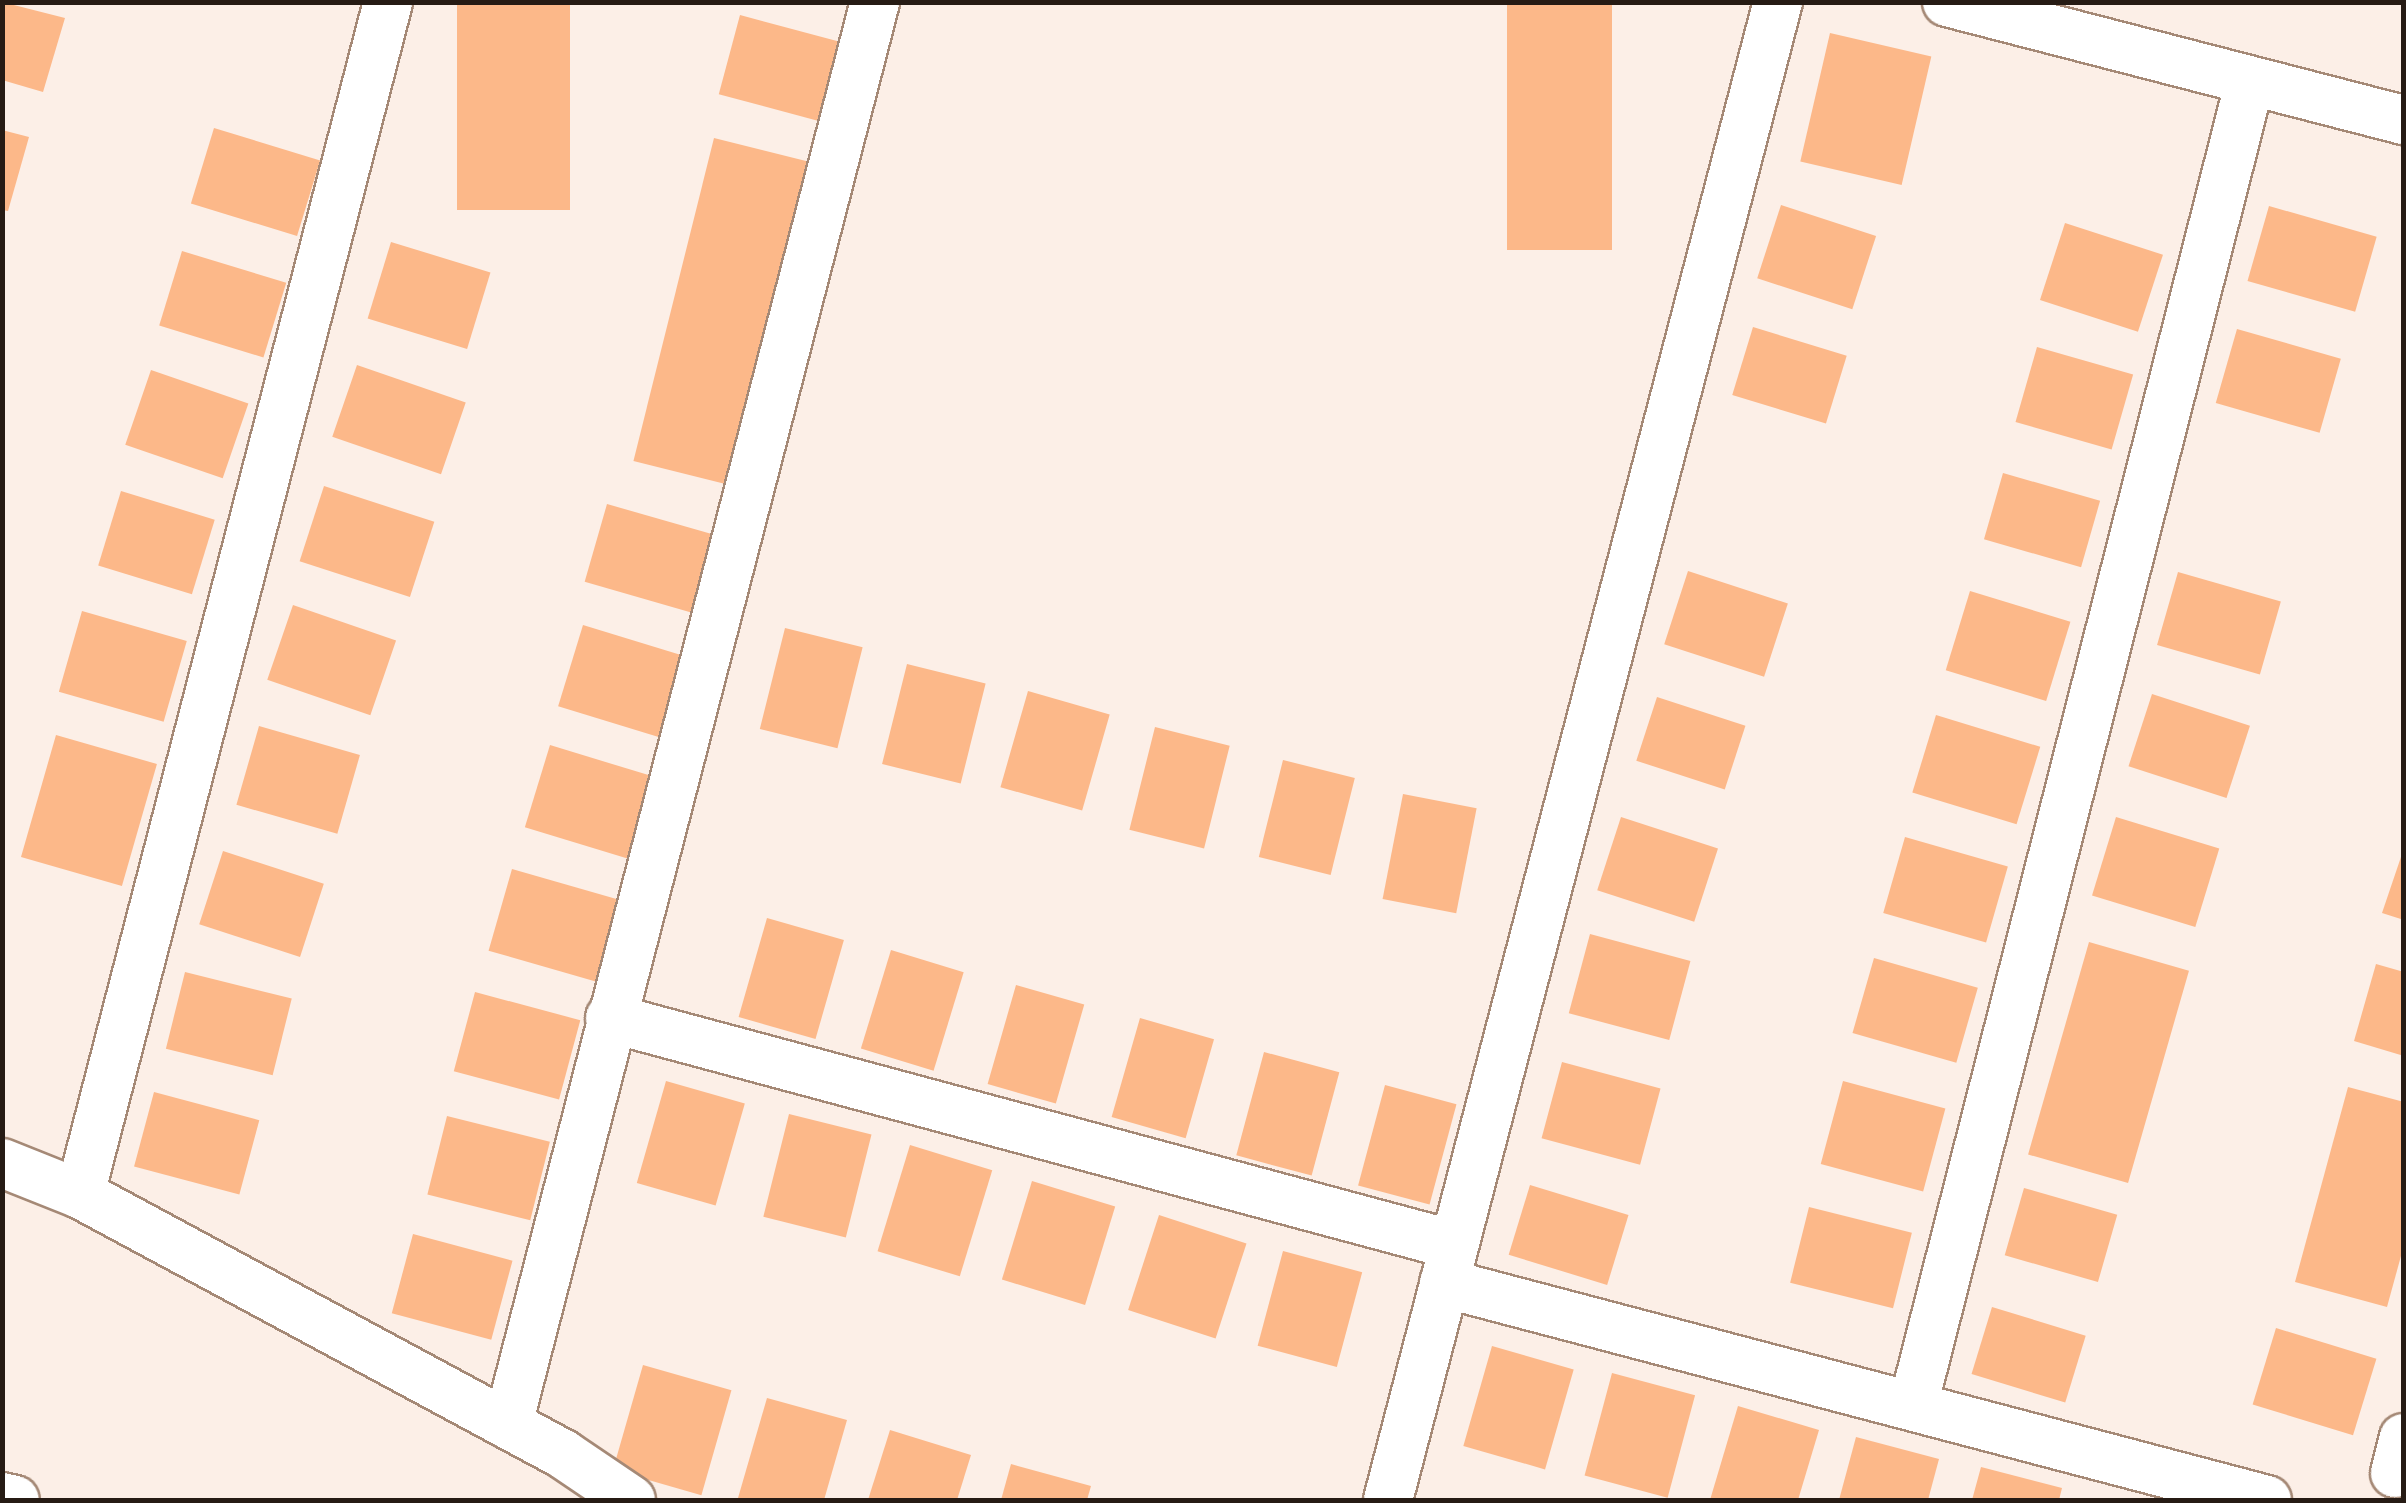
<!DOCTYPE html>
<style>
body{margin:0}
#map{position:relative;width:2406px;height:1503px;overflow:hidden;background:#fcefe7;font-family:Helvetica,sans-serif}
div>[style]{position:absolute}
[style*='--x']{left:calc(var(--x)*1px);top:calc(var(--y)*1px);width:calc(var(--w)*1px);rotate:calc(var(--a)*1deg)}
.building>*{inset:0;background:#fcb889;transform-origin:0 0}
.roads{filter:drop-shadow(2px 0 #a58976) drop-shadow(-2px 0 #a58976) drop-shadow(0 2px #a58976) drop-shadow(0 -2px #a58976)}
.minor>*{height:48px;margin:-24px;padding:0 24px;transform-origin:24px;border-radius:24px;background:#fff}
span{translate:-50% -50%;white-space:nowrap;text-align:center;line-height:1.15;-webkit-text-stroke:8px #fcefe7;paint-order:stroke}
.frame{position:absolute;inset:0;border:5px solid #261b14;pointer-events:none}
</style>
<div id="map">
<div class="building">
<i style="clip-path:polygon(2px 2px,65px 18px,43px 92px,2px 80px)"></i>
<i style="left:457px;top:2px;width:113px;height:208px"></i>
<i style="left:1507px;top:2px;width:105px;height:248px"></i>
<i style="left:740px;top:15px;width:112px;height:82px;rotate:15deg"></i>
<i style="left:1830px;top:33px;width:104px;height:132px;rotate:13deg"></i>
<i style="left:214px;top:128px;width:111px;height:79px;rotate:17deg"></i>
<i style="clip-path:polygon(2px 130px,29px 137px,8px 211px,2px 210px)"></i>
<i style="left:714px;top:138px;width:101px;height:333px;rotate:14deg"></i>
<i style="left:1781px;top:205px;width:100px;height:77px;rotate:18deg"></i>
<i style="left:2269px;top:206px;width:112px;height:78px;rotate:16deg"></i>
<i style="left:2065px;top:223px;width:103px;height:81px;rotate:18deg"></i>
<i style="left:391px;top:242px;width:104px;height:80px;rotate:17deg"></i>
<i style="left:182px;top:251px;width:109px;height:78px;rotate:17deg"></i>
<i style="left:1753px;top:327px;width:98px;height:71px;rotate:17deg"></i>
<i style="left:2237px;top:329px;width:108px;height:77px;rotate:16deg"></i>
<i style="left:2037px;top:347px;width:100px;height:78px;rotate:16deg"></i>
<i style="left:357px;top:365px;width:115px;height:76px;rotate:19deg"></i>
<i style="left:151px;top:370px;width:103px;height:79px;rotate:19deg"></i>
<i style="left:2003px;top:473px;width:101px;height:69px;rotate:16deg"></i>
<i style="left:324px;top:486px;width:116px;height:79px;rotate:18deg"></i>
<i style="left:121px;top:491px;width:98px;height:78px;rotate:17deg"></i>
<i style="left:607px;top:504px;width:118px;height:81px;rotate:16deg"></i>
<i style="left:1688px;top:571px;width:105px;height:77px;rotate:18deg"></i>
<i style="left:2178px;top:572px;width:107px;height:76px;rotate:16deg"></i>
<i style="left:1970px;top:591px;width:105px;height:83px;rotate:17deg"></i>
<i style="left:293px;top:605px;width:109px;height:79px;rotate:19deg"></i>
<i style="left:82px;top:611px;width:109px;height:84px;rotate:16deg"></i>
<i style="left:583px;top:625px;width:111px;height:85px;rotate:17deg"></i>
<i style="left:785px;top:628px;width:80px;height:104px;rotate:14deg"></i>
<i style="left:907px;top:664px;width:81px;height:103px;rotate:14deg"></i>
<i style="left:1028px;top:691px;width:85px;height:100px;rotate:16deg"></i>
<i style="left:2152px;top:694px;width:103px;height:76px;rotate:18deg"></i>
<i style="left:1657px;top:697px;width:93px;height:67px;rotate:18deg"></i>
<i style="left:1936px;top:715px;width:109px;height:81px;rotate:17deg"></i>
<i style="left:259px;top:726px;width:105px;height:82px;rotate:16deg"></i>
<i style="left:1155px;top:727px;width:77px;height:106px;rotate:14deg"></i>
<i style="left:56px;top:735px;width:105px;height:127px;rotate:16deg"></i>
<i style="left:550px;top:745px;width:109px;height:86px;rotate:17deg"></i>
<i style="left:1283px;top:760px;width:74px;height:100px;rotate:14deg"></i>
<i style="left:1403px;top:794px;width:75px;height:107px;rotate:11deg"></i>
<i style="left:1621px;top:817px;width:102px;height:77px;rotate:18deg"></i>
<i style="left:2116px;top:817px;width:108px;height:82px;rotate:17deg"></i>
<i style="left:1905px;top:837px;width:107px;height:79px;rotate:16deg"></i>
<i style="left:223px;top:851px;width:106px;height:77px;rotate:18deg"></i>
<i style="clip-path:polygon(2403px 851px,2404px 851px,2404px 920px,2382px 913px)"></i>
<i style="left:512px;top:869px;width:115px;height:85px;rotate:16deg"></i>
<i style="left:767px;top:918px;width:80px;height:103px;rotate:16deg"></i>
<i style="left:1590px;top:934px;width:104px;height:82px;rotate:15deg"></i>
<i style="left:2089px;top:942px;width:104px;height:221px;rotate:16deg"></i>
<i style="left:891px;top:950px;width:76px;height:103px;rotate:17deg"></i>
<i style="left:1874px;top:958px;width:108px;height:78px;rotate:16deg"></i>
<i style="clip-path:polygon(2376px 964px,2404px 972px,2404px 1056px,2354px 1041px)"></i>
<i style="left:185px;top:972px;width:110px;height:79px;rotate:14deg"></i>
<i style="left:1016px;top:985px;width:71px;height:103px;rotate:16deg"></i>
<i style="left:475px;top:992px;width:109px;height:82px;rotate:15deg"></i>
<i style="left:1140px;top:1018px;width:77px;height:103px;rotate:16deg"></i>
<i style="left:1264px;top:1052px;width:78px;height:107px;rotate:15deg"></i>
<i style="left:1562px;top:1062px;width:102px;height:79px;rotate:15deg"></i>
<i style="left:666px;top:1081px;width:82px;height:106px;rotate:16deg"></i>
<i style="left:1843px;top:1081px;width:106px;height:86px;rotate:15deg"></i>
<i style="left:1385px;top:1085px;width:74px;height:104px;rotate:15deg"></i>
<i style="clip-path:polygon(2348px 1087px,2404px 1102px,2404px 1245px,2387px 1307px,2295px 1282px)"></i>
<i style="left:154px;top:1092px;width:109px;height:77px;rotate:15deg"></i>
<i style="left:789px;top:1114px;width:85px;height:106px;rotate:14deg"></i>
<i style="left:447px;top:1116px;width:106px;height:81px;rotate:14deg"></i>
<i style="left:910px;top:1145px;width:86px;height:111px;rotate:17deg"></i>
<i style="left:1032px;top:1181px;width:87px;height:103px;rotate:17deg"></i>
<i style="left:1530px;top:1185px;width:103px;height:73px;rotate:17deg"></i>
<i style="left:2024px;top:1188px;width:97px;height:70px;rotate:16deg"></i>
<i style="left:1809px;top:1207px;width:106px;height:78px;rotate:14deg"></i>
<i style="left:1159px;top:1215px;width:92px;height:100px;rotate:18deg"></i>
<i style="left:413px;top:1234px;width:103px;height:82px;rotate:15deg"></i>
<i style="left:1283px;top:1251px;width:82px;height:98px;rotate:15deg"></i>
<i style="left:1992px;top:1307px;width:98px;height:70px;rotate:17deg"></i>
<i style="left:2276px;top:1328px;width:105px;height:80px;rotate:17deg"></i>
<i style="left:1492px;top:1346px;width:85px;height:104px;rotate:16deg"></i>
<i style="left:643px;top:1365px;width:92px;height:109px;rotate:16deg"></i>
<i style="left:1612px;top:1373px;width:86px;height:106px;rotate:15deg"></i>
<i style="clip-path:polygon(767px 1398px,847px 1420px,824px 1500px,738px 1498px)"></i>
<i style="clip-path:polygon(1738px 1406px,1819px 1430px,1798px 1500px,1710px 1500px)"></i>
<i style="clip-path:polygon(890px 1430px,971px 1455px,957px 1500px,868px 1500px)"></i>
<i style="clip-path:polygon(1856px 1437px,1939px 1459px,1928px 1500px,1839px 1500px)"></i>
<i style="clip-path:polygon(1011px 1464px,1091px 1486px,1087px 1500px,1001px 1500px)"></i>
<i style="clip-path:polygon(1981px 1467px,2062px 1488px,2059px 1500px,1972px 1500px)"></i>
</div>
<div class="roads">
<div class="minor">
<i style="--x:1947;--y:2;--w:472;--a:14.5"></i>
<i style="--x:610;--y:1018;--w:874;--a:15.05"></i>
<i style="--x:2;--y:1163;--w:84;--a:21.7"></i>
<i style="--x:80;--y:1194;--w:549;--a:28.29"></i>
<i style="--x:563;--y:1454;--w:82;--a:34.1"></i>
<i style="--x:80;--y:1194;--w:1231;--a:-75.51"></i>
<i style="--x:1444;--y:1283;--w:851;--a:14.77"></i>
<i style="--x:1913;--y:1406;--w:1367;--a:-75.73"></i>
<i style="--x:508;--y:1424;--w:1469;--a:-75.53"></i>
<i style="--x:2395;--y:1473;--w:36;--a:-76"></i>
<i style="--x:2;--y:1497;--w:13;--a:13"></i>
<i style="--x:1388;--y:1500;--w:1548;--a:-75.41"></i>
</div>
</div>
<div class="frame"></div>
</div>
